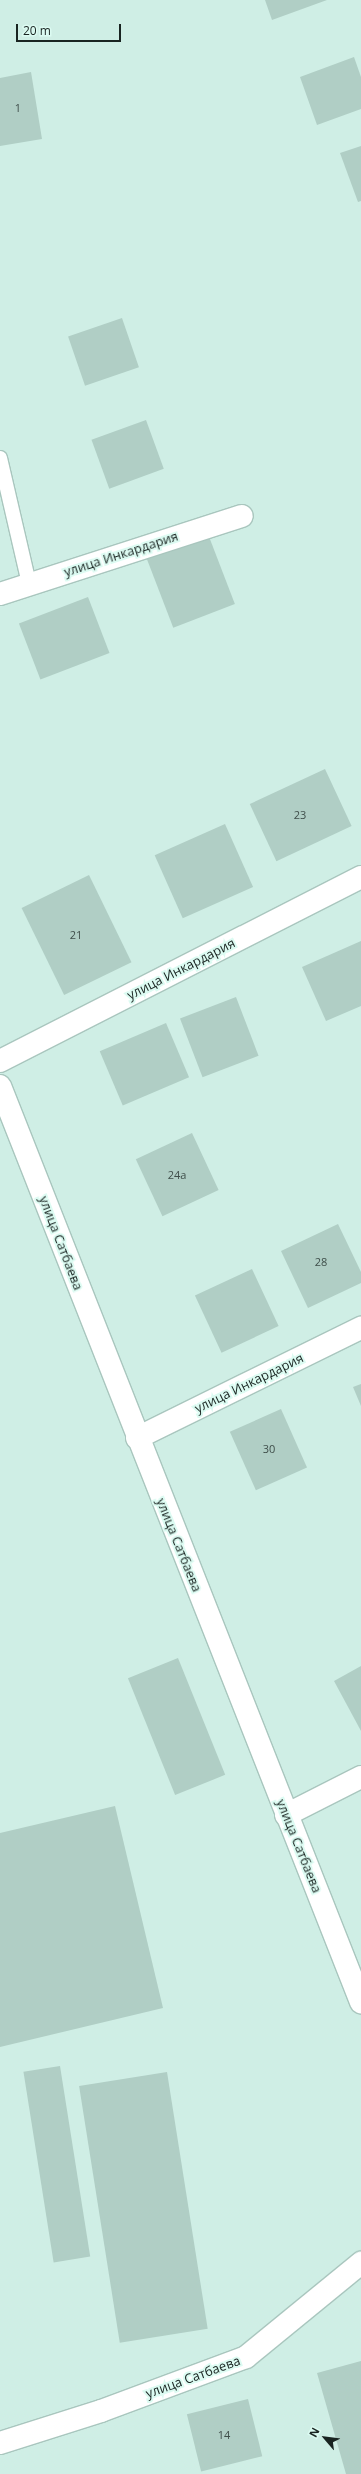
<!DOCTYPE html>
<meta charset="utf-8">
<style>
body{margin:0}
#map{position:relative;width:361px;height:2474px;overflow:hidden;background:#cfeee5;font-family:"Open Sans",sans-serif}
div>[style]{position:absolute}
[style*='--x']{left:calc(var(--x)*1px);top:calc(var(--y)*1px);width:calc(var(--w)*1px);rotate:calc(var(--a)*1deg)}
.building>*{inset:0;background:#b0cec5;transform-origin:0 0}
.roads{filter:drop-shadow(1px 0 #a9c6be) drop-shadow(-1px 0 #a9c6be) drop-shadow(0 1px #a9c6be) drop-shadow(0 -1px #a9c6be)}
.service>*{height:14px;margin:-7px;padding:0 7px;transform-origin:7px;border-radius:7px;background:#fff}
.minor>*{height:22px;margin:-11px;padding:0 11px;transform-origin:11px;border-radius:11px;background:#fff}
span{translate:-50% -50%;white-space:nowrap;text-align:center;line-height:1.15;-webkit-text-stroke:4px #dcfbf2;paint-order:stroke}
.number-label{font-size:11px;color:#3f4e4a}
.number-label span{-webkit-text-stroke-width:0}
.street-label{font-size:13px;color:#192421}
.north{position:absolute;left:305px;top:2418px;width:40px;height:40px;-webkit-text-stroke:3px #dcfbf2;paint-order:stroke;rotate:298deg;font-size:11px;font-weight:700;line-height:16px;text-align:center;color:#192421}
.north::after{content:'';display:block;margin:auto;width:14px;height:18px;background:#192421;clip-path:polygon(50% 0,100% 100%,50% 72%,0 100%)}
.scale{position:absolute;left:16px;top:24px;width:105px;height:18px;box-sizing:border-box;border:2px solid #192421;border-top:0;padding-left:5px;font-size:12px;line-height:14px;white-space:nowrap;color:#192421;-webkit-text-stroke:3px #dcfbf2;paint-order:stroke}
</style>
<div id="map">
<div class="building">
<i style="clip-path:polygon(265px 0,327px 0,272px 20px)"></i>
<i style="clip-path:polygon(354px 57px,361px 77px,361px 109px,317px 125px,300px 77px)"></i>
<i style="clip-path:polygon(31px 72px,42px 139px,0 146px,0 78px)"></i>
<i style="clip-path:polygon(361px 146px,361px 201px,358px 202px,340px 153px)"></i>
<i style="left:122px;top:318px;width:52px;height:57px;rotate:71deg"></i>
<i style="left:146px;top:420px;width:52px;height:58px;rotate:70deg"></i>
<i style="left:208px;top:534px;width:75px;height:66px;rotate:69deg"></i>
<i style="left:88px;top:597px;width:60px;height:74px;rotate:69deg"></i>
<i style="left:325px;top:769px;width:63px;height:83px;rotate:65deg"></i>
<i style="left:225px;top:824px;width:69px;height:77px;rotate:66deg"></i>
<i style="left:89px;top:875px;width:97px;height:75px;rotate:64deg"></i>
<i style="clip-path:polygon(361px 941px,361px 1006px,326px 1021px,302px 967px)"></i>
<i style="left:236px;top:997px;width:63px;height:60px;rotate:69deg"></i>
<i style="left:166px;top:1023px;width:59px;height:72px;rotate:67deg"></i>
<i style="left:192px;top:1133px;width:63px;height:62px;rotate:65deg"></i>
<i style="clip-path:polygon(338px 1224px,361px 1272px,361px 1283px,308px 1308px,281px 1251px)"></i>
<i style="left:252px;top:1269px;width:63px;height:63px;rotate:65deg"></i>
<i style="clip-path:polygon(361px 1384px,361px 1406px,353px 1387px)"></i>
<i style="left:281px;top:1409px;width:64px;height:56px;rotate:66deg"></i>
<i style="left:178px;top:1658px;width:126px;height:54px;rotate:68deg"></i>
<i style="clip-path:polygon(361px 1666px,361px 1731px,334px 1681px)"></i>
<i style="clip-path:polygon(115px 1806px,163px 2008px,0 2047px,0 1833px)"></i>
<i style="left:60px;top:2066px;width:193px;height:37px;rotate:81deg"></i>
<i style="left:167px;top:2072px;width:260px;height:89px;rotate:81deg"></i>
<i style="clip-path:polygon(361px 2361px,361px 2474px,346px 2474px,317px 2373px)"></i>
<i style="left:248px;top:2399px;width:59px;height:63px;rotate:76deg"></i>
</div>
<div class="roads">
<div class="service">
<i style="--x:0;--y:458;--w:129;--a:77"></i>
</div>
<div class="minor">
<i style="--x:0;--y:594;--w:254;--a:-17.9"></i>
<i style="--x:0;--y:1061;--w:405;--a:-27"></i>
<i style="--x:0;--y:1086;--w:985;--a:68.49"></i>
<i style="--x:137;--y:1438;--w:250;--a:-26.2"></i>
<i style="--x:286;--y:1815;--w:84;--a:-26.9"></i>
<i style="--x:0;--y:2443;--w:106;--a:-17.6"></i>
<i style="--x:101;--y:2411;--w:155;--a:-20.4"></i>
<i style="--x:246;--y:2357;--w:149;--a:-39.3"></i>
</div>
</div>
<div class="number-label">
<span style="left:18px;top:108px">1</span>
<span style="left:300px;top:815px">23</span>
<span style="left:76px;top:935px">21</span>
<span style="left:177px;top:1175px">24а</span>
<span style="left:321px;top:1262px">28</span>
<span style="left:269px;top:1449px">30</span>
<span style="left:224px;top:2435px">14</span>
</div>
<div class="street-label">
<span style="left:121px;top:554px;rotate:-18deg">улица Инкардария</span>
<span style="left:181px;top:969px;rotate:-27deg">улица Инкардария</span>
<span style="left:61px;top:1243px;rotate:69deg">улица Сатбаева</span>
<span style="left:249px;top:1383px;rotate:-26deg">улица Инкардария</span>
<span style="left:179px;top:1545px;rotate:68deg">улица Сатбаева</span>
<span style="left:299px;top:1846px;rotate:68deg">улица Сатбаева</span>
<span style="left:193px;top:2377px;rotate:-20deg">улица Сатбаева</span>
</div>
<div class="north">N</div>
<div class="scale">20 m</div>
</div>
